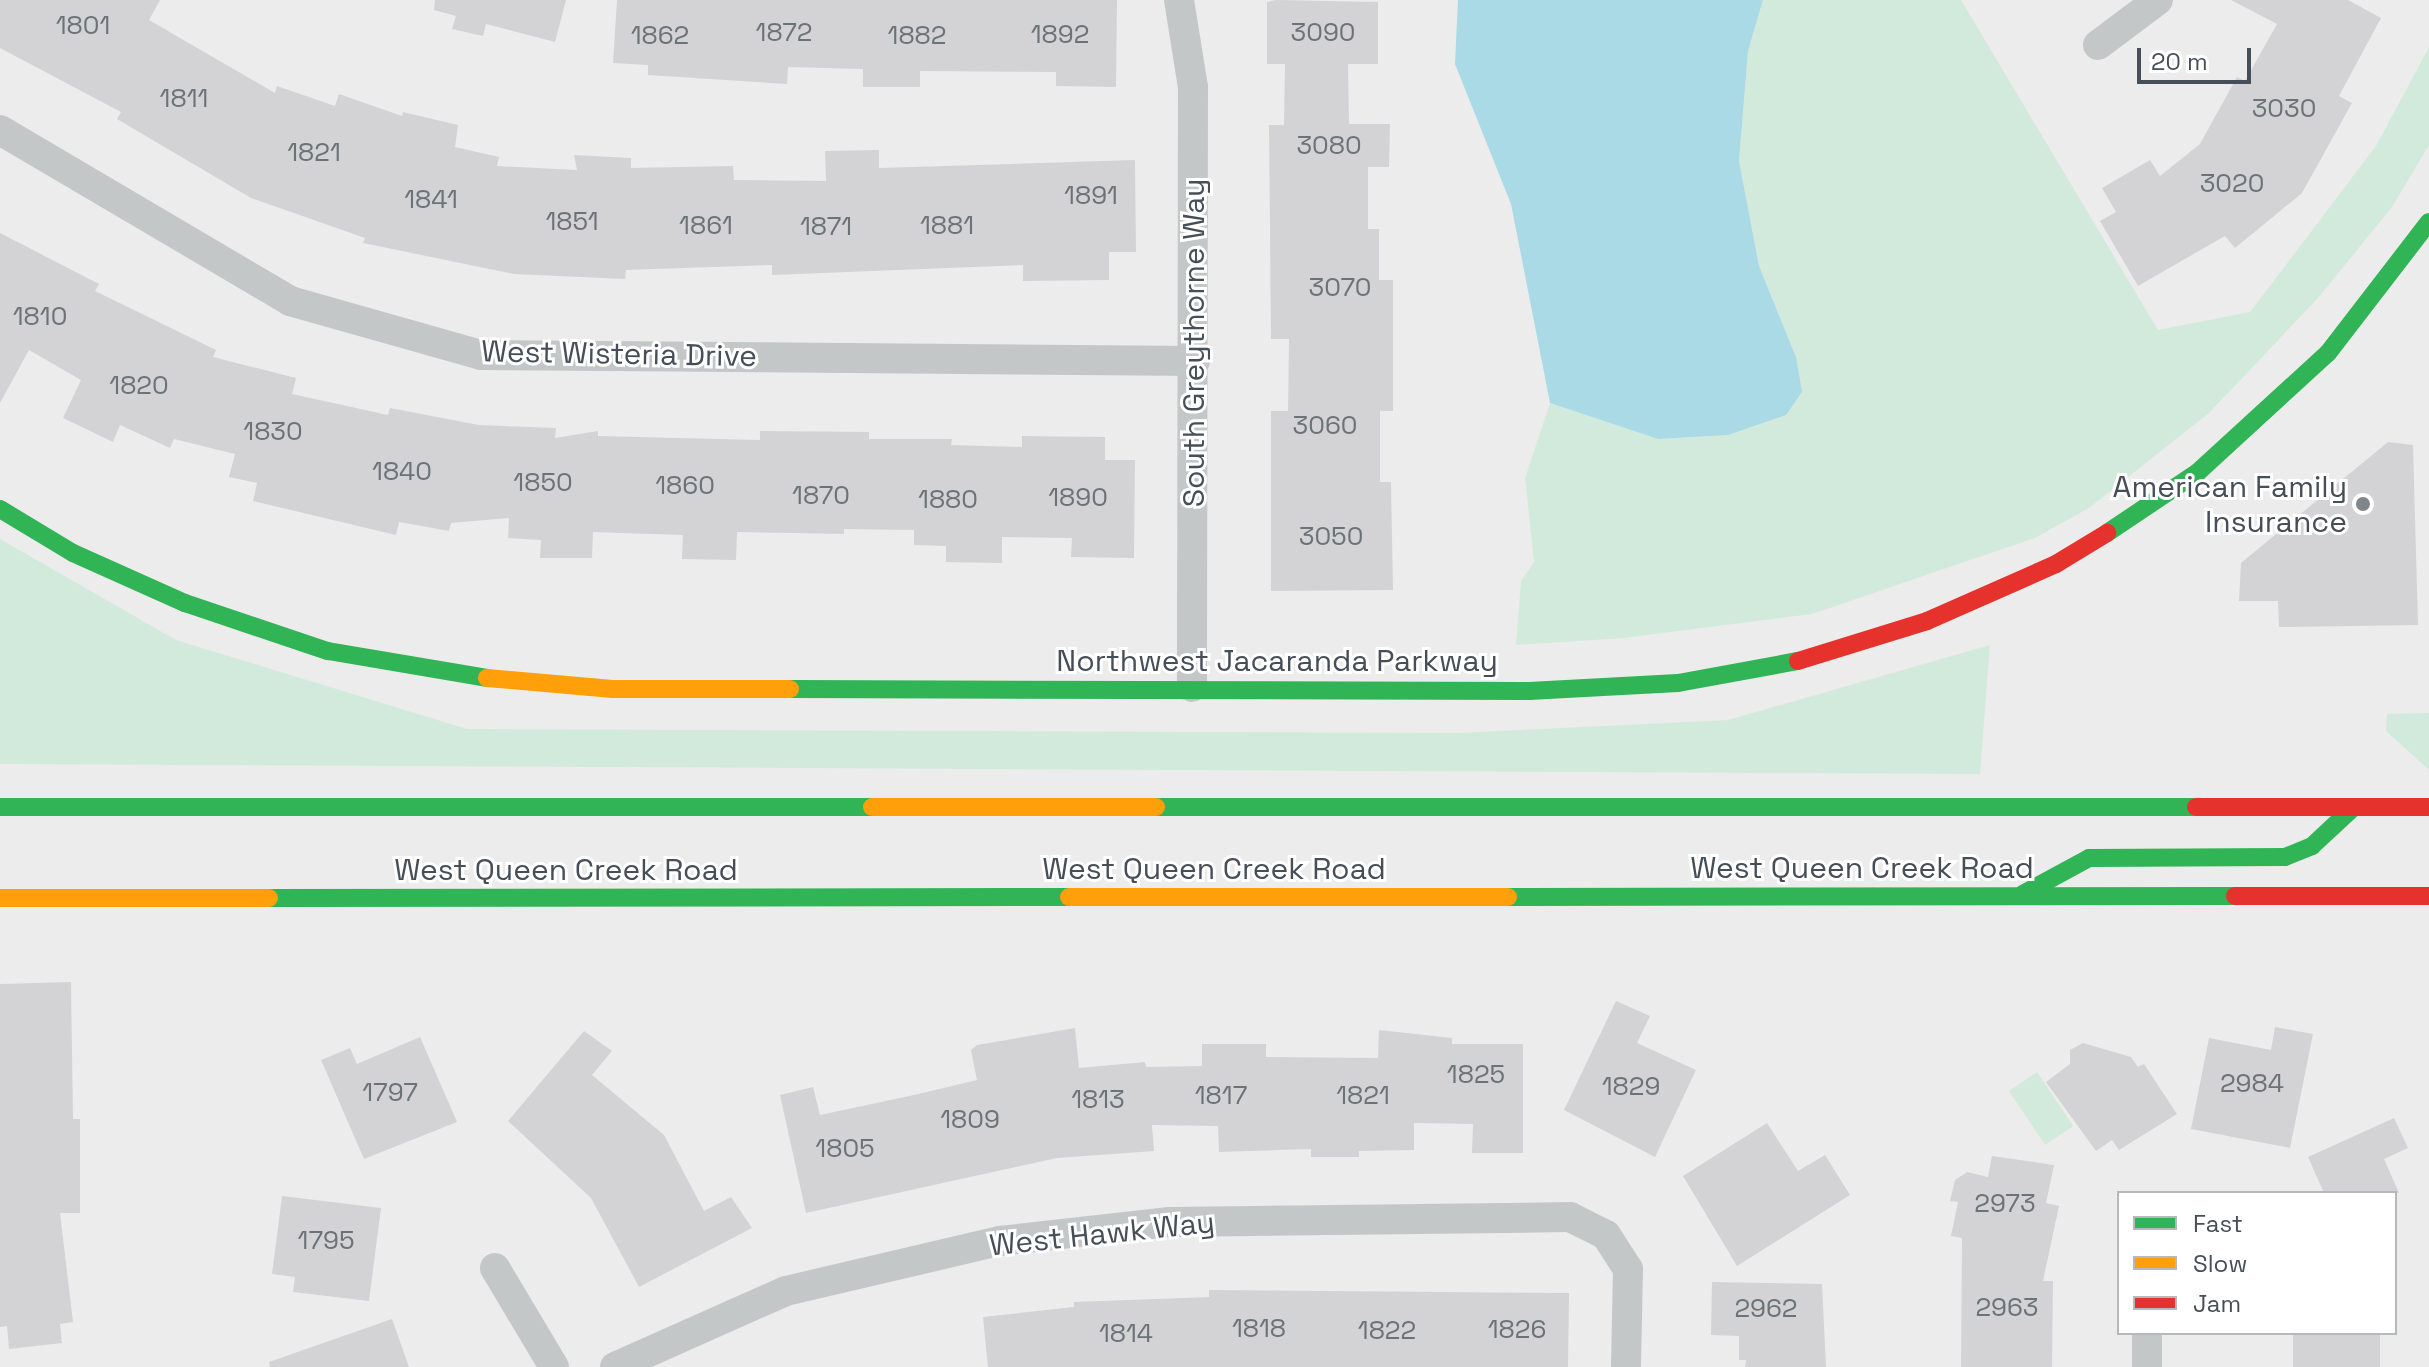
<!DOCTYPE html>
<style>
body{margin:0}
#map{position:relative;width:2429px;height:1367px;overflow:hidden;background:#edecec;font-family:"Space Grotesk",sans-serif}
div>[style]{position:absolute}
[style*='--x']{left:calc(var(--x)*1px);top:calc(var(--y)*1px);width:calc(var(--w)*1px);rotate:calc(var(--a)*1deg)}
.green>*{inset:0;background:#d2eadb;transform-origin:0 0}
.water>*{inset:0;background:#aadae5}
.building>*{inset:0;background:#d3d3d5;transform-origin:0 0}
.street>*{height:30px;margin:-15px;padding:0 15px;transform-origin:15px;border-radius:15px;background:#c4c7c8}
.fast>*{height:18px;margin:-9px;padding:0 9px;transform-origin:9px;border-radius:9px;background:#30b455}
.slow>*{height:18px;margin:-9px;padding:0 9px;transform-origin:9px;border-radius:9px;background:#ff9f0a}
.jam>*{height:18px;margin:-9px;padding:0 9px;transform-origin:9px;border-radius:9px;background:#e5322d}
.dots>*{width:22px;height:22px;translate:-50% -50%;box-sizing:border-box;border:4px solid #fff;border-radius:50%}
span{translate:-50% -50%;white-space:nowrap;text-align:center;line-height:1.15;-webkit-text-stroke:6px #fff;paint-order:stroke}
.number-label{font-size:26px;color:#6b7278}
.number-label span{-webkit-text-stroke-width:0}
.street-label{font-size:30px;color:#464f57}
.poi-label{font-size:30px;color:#464f57}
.right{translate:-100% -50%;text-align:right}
.legend{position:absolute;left:2117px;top:1191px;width:280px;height:144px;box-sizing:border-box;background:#fff;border:2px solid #b5b9bc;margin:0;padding:10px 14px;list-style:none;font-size:24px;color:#464f57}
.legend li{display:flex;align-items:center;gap:16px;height:40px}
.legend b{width:40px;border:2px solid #b5b9bc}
.scale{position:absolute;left:2137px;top:48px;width:114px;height:36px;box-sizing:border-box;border:4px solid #464f57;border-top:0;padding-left:10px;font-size:24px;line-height:28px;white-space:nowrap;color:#464f57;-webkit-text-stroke:6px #fff;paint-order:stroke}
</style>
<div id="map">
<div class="green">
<i style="clip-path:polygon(1763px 0,1961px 0,2158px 330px,2250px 312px,2376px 146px,2429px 47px,2429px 145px,2392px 207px,2318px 298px,2209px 413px,2089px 508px,2035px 538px,1812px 614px,1624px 638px,1516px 645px,1521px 581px,1534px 562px,1525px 478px,1550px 403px,1658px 439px,1728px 435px,1796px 357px,1759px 266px,1739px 161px,1748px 51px)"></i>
<i style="clip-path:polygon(0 539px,176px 640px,467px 729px,1459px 733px,1728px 720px,1990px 645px,1980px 774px,0 764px)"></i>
<i style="clip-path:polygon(2429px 713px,2429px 770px,2386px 731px,2387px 714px)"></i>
<i style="left:2037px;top:1072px;width:65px;height:34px;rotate:56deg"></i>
</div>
<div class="water">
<i style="clip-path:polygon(1458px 0,1763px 0,1748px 51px,1739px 161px,1759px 266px,1796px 357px,1802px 392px,1786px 415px,1728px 435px,1658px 439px,1550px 403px,1511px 204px,1455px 64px)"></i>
</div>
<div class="building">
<i style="clip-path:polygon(0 0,160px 0,149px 20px,275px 93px,277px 86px,335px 106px,339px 94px,402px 116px,403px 112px,458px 125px,455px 147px,499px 157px,497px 166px,577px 170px,574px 155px,631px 158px,631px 168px,733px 166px,734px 180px,826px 181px,825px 151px,879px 150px,879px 168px,1135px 160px,1136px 252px,1109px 252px,1109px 280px,1023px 281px,1023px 265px,772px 275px,772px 265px,626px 270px,625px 279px,514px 274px,363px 243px,365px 238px,251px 198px,117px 119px,121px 112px,0 48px)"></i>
<i style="clip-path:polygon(435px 0,566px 0,555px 42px,486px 24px,483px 36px,452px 29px,456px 16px,434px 10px)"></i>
<i style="clip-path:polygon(617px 0,1117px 0,1116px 87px,1056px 86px,1056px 72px,920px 71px,920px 87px,863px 87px,863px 69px,788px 67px,787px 84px,648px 75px,648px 65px,613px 63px)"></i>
<i style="clip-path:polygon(1276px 0,1378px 2px,1378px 64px,1348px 64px,1349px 124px,1390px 124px,1389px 167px,1368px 167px,1368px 229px,1379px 229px,1379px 280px,1393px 280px,1393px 411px,1380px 411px,1380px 482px,1391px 482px,1393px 590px,1271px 591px,1271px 411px,1288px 411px,1289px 339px,1271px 339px,1269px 125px,1284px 125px,1285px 64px,1267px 64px,1267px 2px)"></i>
<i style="clip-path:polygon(2231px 0,2348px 0,2381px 18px,2339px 96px,2352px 103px,2302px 193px,2235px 248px,2225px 236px,2138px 286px,2100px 221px,2116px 212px,2102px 188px,2150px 160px,2160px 176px,2200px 144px,2237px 77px,2245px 81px,2277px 24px)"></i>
<i style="clip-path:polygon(0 233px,99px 284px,95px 291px,216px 350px,213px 357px,296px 378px,292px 394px,388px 415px,390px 408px,479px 425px,556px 428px,555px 438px,598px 431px,598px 436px,760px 440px,760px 431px,869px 432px,869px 439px,952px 439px,951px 445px,1022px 447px,1022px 436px,1105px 437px,1105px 460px,1135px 460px,1134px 558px,1071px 557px,1072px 538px,1002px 537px,1002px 563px,946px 562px,946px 546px,914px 545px,914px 530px,844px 529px,844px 534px,737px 532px,736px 560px,682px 559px,683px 535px,593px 532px,592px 558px,540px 558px,541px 540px,508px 538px,509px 518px,451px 523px,449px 531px,399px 522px,396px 535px,253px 501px,257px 483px,229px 477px,235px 454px,174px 439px,170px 448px,120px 425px,113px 442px,63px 418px,81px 380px,29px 350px,0 403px)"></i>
<i style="clip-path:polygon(2388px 442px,2413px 445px,2418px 625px,2279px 627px,2278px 601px,2239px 601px,2241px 563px)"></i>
<i style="clip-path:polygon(71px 982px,73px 1119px,80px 1119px,80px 1213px,60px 1213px,73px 1322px,60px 1324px,62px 1343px,9px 1349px,7px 1326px,0 1327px,0 984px)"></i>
<i style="clip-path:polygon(1616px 1001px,1650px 1016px,1637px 1043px,1696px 1070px,1655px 1157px,1564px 1110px)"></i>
<i style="clip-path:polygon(2275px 1027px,2313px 1034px,2290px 1148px,2191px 1129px,2209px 1038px,2271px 1050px)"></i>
<i style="clip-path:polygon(1075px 1028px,1079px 1068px,1145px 1062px,1146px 1067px,1202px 1066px,1202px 1044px,1266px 1044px,1266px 1057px,1378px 1058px,1379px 1030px,1452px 1038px,1452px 1044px,1523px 1044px,1523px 1153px,1472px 1153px,1473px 1124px,1414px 1123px,1414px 1150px,1359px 1151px,1359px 1157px,1311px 1157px,1311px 1149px,1219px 1152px,1218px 1126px,1152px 1125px,1154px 1151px,1057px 1158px,806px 1213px,780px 1095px,813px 1087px,820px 1115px,914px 1095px,977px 1080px,971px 1050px,977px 1045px)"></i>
<i style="clip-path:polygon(584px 1031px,612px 1051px,592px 1075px,664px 1135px,704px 1211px,731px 1197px,752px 1228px,639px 1287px,591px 1198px,508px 1121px)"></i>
<i style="clip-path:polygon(420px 1037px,457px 1122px,364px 1159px,321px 1060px,350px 1048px,357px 1064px)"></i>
<i style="clip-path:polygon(2083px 1043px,2131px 1057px,2138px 1067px,2144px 1064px,2177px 1114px,2119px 1150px,2112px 1140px,2096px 1151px,2046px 1082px,2070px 1064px,2070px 1050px)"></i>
<i style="clip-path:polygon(2394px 1118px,2408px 1148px,2384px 1159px,2399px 1193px,2324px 1193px,2308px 1157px)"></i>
<i style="clip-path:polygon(1767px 1123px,1798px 1171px,1825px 1155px,1850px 1195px,1737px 1266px,1683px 1176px)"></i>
<i style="clip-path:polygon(1992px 1156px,2054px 1165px,2046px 1203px,2059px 1206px,2043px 1281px,2053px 1281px,2052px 1367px,1961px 1367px,1962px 1238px,1951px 1236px,1958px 1202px,1950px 1201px,1955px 1180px,1967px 1172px,1988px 1177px)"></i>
<i style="clip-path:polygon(282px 1196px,381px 1208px,369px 1301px,293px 1292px,295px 1277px,272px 1274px)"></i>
<i style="clip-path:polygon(1712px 1282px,1822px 1284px,1826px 1367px,1745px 1367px,1746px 1360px,1739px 1360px,1739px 1336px,1711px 1335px)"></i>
<i style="clip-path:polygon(1209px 1290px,1569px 1293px,1568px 1367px,988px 1367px,983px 1317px,1074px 1307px,1074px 1302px,1209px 1297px)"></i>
<i style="clip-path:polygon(392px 1319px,409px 1367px,270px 1367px,269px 1362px)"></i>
<i style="left:2293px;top:1333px;width:87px;height:34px"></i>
</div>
<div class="street">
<i style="--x:1179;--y:0;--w:88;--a:80.9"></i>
<i style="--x:1193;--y:87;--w:600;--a:90.1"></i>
<i style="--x:2098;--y:45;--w:75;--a:-36.9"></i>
<i style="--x:0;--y:130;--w:337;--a:30.5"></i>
<i style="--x:290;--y:301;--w:198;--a:15.8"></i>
<i style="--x:481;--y:355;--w:714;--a:0.48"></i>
<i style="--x:495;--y:1268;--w:115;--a:59.2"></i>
<i style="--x:615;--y:1367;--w:187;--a:-24"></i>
<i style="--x:786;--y:1291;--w:220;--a:-13.2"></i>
<i style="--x:1000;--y:1241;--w:171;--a:-6.4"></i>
<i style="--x:1170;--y:1222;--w:400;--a:-0.7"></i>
<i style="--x:1570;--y:1217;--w:40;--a:26.6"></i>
<i style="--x:1606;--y:1235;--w:40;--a:57.1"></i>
<i style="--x:1628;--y:1269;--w:98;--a:91.2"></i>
<i style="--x:2147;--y:1367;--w:34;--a:-90"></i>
</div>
<div class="fast">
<i style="--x:0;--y:509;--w:85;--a:31.1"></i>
<i style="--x:73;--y:553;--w:123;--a:24.1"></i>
<i style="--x:185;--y:603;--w:151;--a:18.6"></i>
<i style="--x:328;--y:651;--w:161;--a:9.6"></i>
<i style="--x:2107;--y:533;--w:110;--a:-33.8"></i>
<i style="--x:2198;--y:472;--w:176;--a:-42.5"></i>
<i style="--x:2328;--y:353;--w:165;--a:-52.4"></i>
<i style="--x:790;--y:689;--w:739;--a:0.16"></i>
<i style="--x:1529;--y:691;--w:149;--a:-3.1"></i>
<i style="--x:1678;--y:683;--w:122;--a:-10.4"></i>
<i style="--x:0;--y:807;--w:872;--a:0"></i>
<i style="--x:1156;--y:807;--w:1040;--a:0"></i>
<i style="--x:2023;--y:894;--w:75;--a:-28.6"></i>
<i style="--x:2089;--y:858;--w:196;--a:-0.3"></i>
<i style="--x:2285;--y:857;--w:29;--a:-22"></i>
<i style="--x:2312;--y:846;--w:57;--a:-42.9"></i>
<i style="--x:1508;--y:897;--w:727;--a:-0.08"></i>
<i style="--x:269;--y:898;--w:800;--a:-0.07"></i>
</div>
<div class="slow">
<i style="--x:487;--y:678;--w:126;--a:5"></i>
<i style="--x:613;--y:689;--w:177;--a:0"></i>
<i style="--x:872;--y:807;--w:284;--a:0"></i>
<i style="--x:1069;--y:897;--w:439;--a:0"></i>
<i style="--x:0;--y:898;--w:269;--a:0"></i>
</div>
<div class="jam">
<i style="--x:1798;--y:661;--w:135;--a:-17.2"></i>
<i style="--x:1927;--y:621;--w:141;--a:-23.8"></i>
<i style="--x:2056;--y:564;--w:60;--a:-31.3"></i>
<i style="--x:2196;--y:807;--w:233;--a:0"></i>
<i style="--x:2235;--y:896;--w:194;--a:0"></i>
</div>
<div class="dots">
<i style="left:2363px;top:504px;background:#80868b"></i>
</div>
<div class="number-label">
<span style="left:83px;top:26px">1801</span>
<span style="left:784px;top:33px">1872</span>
<span style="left:1323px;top:33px">3090</span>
<span style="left:1060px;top:35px">1892</span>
<span style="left:660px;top:36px">1862</span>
<span style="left:917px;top:36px">1882</span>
<span style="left:184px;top:99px">1811</span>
<span style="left:2284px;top:109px">3030</span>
<span style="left:1329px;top:146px">3080</span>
<span style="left:314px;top:153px">1821</span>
<span style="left:2232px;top:184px">3020</span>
<span style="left:1091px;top:196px">1891</span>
<span style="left:431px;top:200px">1841</span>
<span style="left:572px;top:222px">1851</span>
<span style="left:706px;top:226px">1861</span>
<span style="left:947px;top:226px">1881</span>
<span style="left:826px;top:227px">1871</span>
<span style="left:1340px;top:288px">3070</span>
<span style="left:40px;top:317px">1810</span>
<span style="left:139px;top:386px">1820</span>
<span style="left:1325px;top:426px">3060</span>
<span style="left:273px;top:432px">1830</span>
<span style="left:402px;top:472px">1840</span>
<span style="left:543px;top:483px">1850</span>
<span style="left:685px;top:486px">1860</span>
<span style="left:821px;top:496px">1870</span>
<span style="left:1078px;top:498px">1890</span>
<span style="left:948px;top:500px">1880</span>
<span style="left:1331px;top:537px">3050</span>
<span style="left:1476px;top:1075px">1825</span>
<span style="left:2252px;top:1084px">2984</span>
<span style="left:1631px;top:1087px">1829</span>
<span style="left:390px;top:1093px">1797</span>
<span style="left:1221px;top:1096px">1817</span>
<span style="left:1363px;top:1096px">1821</span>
<span style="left:1098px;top:1100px">1813</span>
<span style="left:970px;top:1120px">1809</span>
<span style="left:845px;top:1149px">1805</span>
<span style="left:2005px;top:1204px">2973</span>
<span style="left:326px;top:1241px">1795</span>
<span style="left:2007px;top:1308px">2963</span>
<span style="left:1766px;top:1309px">2962</span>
<span style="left:1259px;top:1329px">1818</span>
<span style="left:1517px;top:1330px">1826</span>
<span style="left:1387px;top:1331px">1822</span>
<span style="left:1126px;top:1334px">1814</span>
</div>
<div class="street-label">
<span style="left:1194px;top:343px;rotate:-90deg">South Greythorne Way</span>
<span style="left:619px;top:354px;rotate:1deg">West Wisteria Drive</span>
<span style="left:1277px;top:661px">Northwest Jacaranda Parkway</span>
<span style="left:1862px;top:868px">West Queen Creek Road</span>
<span style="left:1214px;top:869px">West Queen Creek Road</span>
<span style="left:566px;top:870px">West Queen Creek Road</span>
<span style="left:1102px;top:1234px;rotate:-6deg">West Hawk Way</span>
</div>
<div class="poi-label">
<span class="right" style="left:2347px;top:504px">American Family<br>Insurance</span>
</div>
<ul class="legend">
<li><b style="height:10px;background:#30b455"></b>Fast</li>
<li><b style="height:10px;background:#ff9f0a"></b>Slow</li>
<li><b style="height:10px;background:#e5322d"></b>Jam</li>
</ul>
<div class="scale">20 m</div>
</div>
